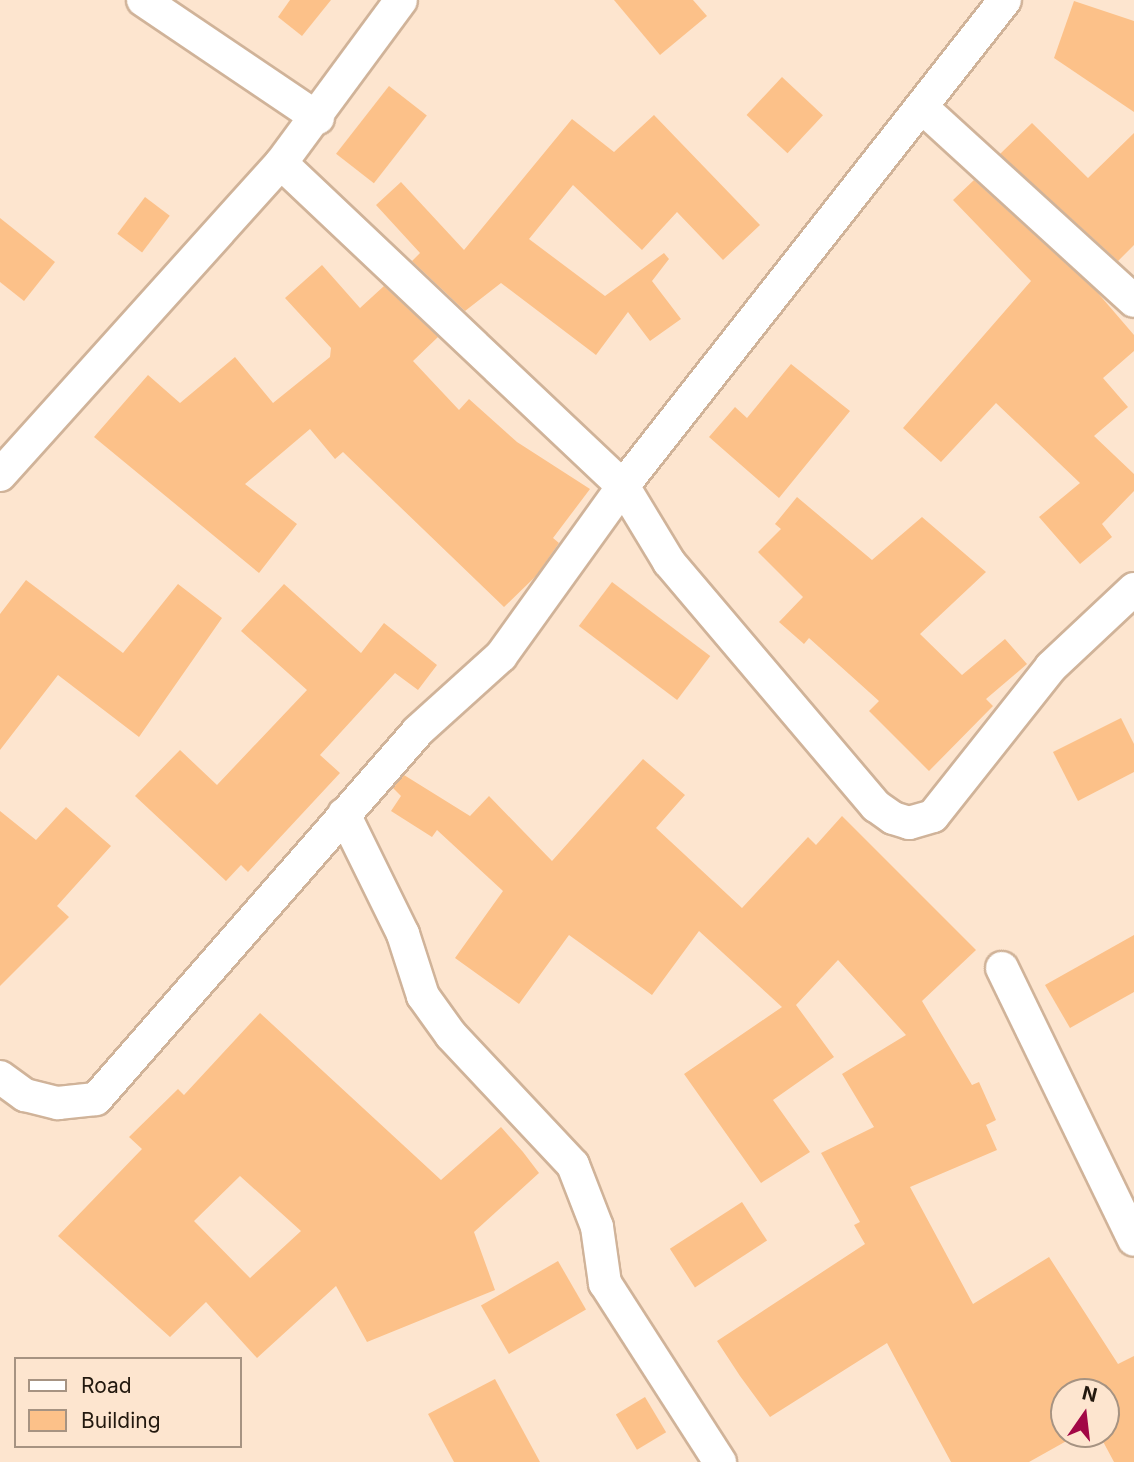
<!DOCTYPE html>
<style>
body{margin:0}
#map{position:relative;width:1134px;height:1462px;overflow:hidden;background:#fde5cf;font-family:Inter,sans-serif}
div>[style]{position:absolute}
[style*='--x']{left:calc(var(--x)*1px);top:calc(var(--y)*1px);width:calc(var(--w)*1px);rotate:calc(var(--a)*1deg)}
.building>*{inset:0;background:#fcc189;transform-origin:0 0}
.roads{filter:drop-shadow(2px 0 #d0b399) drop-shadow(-2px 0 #d0b399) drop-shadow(0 2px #d0b399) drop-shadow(0 -2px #d0b399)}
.street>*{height:32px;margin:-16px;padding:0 16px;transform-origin:16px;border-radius:16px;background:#fff}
span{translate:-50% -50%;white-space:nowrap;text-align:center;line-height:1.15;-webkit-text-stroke:6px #fde5cf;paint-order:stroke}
.legend{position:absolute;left:14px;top:1357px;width:228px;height:91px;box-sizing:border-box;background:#fde5cf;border:2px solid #a69382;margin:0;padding:9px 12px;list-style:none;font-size:21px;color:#23190f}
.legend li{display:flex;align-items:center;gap:14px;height:35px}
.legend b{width:35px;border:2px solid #a69382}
.north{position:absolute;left:1050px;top:1378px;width:70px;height:70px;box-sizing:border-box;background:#fde5cf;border:2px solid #a69382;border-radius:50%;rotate:14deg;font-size:19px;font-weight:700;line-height:28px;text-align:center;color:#23190f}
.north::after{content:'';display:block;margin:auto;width:24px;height:32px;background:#a20846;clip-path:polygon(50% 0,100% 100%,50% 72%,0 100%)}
</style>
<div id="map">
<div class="building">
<i style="clip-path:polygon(290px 0,331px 0,302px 36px,278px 17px)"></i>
<i style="clip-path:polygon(614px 0,693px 0,707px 16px,660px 55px)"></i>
<i style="clip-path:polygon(1074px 1px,1134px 21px,1134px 112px,1054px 58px)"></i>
<i style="left:782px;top:77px;width:56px;height:52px;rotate:43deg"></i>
<i style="left:389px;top:86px;width:48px;height:86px;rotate:38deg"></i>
<i style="clip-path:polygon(654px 115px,760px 225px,723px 260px,677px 212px,642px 250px,573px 185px,529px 239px,605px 296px,664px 253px,669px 259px,652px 281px,681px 319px,650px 341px,628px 312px,596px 355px,501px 283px,465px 311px,412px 261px,420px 253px,376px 205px,401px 182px,464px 250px,572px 119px,614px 152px)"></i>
<i style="clip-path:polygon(1032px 123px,1088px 178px,1134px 133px,1134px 245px,1118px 261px,1000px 154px)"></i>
<i style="clip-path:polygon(974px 180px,1097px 292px,1134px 335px,1134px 351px,1103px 378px,1128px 407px,1094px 436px,1134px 474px,1134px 491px,1102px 524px,1112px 537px,1080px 564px,1039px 517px,1080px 483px,996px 403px,941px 462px,903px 428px,1031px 281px,953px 200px)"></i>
<i style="left:145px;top:197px;width:31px;height:46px;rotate:37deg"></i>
<i style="clip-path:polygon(0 218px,55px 262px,24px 301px,0 282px)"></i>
<i style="clip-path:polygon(322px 265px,360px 308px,384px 286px,438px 337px,413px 361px,459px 410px,469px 399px,517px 442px,590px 489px,553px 538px,559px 543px,536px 576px,504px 607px,343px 452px,335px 459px,310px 429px,245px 484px,297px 524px,259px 573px,94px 437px,148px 375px,180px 403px,235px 357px,273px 403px,330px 357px,331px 348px,285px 298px)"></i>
<i style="clip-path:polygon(791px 364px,850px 411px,779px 498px,709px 437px,735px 407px,747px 418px)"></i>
<i style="clip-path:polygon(797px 497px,872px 560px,922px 517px,986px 572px,920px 634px,962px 675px,1005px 639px,1027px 664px,986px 699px,993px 706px,929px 771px,869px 711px,879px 701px,809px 638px,804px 644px,779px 622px,803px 597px,758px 552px,781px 529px,775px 524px)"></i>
<i style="clip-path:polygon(26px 580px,123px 653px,178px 584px,222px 618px,139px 737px,58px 675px,0 750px,0 614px)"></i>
<i style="left:612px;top:582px;width:123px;height:55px;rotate:37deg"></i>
<i style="clip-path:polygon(284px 584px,361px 653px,384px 623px,437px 665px,418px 690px,395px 673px,320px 755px,340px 773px,248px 872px,241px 865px,226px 881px,135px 796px,180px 750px,217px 785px,307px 690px,241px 631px)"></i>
<i style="clip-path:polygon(1121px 718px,1134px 744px,1134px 772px,1078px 801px,1053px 752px)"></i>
<i style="clip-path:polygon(643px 759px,685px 795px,656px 828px,742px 908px,808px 837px,816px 845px,842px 816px,976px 950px,922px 1001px,972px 1085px,979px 1082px,996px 1120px,986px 1125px,997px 1150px,910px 1187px,973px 1304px,1049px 1257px,1118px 1364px,1134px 1356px,1134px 1462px,1114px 1462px,1099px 1434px,1106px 1434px,1106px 1392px,1064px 1392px,1064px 1434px,1079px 1434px,1029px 1462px,951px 1462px,887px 1343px,770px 1417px,740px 1376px,717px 1341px,865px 1244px,854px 1225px,860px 1222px,821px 1153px,874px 1127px,842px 1074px,906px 1035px,838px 960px,796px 1005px,834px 1057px,773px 1100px,810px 1152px,761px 1183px,684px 1074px,782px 1007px,699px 931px,652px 995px,569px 935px,519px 1004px,455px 958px,503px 891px,437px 830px,432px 837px,391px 811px,401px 796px,393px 788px,404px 775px,470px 816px,489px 796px,552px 861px)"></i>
<i style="clip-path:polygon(66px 807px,111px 846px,57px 906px,69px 917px,0 986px,0 811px,36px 840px)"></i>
<i style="clip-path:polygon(1134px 935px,1134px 992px,1070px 1028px,1045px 985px)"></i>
<i style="clip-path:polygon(evenodd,260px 1013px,441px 1180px,501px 1127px,523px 1152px,539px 1173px,474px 1232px,495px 1290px,367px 1342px,336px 1286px,257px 1358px,206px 1302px,170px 1337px,58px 1236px,142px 1149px,129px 1137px,178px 1089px,184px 1095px,260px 1013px,240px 1176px,301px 1231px,250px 1278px,194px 1221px,240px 1176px)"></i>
<i style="left:742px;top:1202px;width:46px;height:86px;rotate:57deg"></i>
<i style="left:558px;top:1261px;width:56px;height:89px;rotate:60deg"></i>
<i style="clip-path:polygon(495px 1379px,540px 1462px,454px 1462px,428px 1414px)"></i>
<i style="left:645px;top:1397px;width:41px;height:34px;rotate:59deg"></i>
</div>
<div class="roads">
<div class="street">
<i style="--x:143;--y:0;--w:211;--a:34"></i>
<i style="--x:925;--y:110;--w:283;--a:42.4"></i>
<i style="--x:281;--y:163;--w:470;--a:43.4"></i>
<i style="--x:623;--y:486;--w:89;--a:58.8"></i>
<i style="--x:669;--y:562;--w:320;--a:49.7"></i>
<i style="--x:876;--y:806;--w:21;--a:35"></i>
<i style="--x:893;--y:818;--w:17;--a:17"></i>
<i style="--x:909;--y:823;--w:25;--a:-16"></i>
<i style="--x:933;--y:816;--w:190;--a:-51.6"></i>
<i style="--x:1051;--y:667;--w:114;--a:-43.2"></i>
<i style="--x:0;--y:475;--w:420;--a:-48"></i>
<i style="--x:281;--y:163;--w:202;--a:-53.6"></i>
<i style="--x:344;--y:814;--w:134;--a:63.8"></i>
<i style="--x:403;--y:934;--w:65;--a:72.1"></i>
<i style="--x:423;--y:996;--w:48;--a:54.3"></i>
<i style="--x:451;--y:1035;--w:178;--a:46.8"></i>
<i style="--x:573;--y:1165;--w:66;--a:68.8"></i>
<i style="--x:597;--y:1227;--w:57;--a:81.9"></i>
<i style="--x:605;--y:1283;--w:213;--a:57.3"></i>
<i style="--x:1002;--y:968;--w:302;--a:64.1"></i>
<i style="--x:0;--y:1077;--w:31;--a:36"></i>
<i style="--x:25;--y:1095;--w:34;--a:14"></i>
<i style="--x:58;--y:1103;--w:38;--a:-6"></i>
<i style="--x:96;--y:1099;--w:489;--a:-48.8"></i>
<i style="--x:418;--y:731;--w:112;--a:-42.1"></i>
<i style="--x:501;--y:656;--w:209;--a:-54.3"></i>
<i style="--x:623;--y:486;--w:618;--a:-51.83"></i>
</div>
</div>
<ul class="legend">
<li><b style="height:9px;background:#fff"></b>Road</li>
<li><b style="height:19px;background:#fcc189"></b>Building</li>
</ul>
<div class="north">N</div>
</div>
